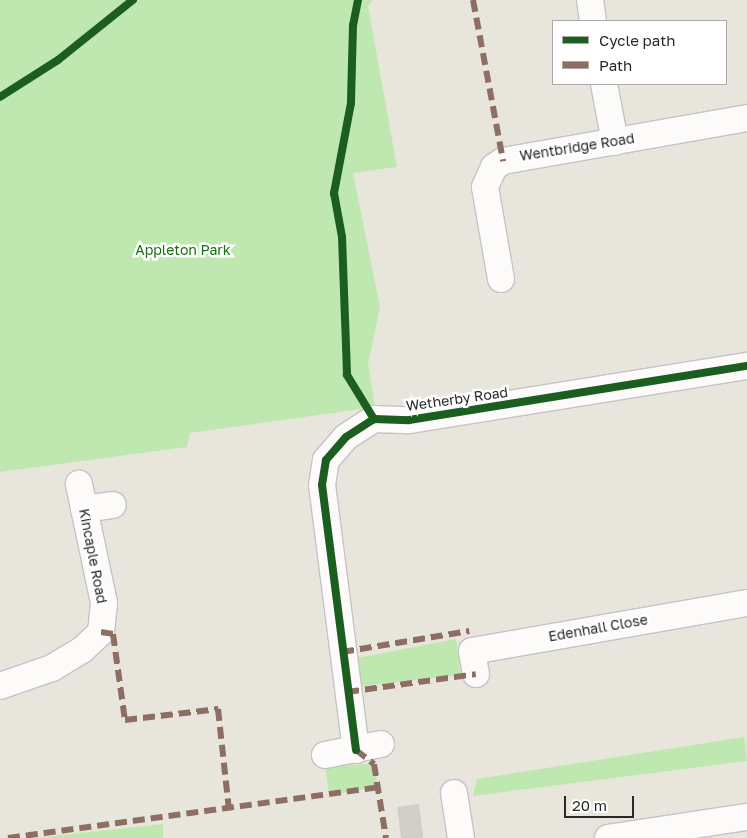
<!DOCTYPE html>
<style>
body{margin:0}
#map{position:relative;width:747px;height:838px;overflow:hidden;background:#e8e5dd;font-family:"Golos Text",sans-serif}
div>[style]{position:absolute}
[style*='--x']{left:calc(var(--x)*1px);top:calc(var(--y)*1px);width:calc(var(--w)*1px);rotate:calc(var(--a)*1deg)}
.green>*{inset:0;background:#bfe8b1}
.building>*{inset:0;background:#d1cec8;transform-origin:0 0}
.roads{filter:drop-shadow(1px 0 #c4c3c4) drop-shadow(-1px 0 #c4c3c4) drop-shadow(0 1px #c4c3c4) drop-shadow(0 -1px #c4c3c4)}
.minor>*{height:26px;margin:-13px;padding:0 13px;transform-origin:13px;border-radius:13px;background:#fcfbfa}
.quiet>*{height:6px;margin-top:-3px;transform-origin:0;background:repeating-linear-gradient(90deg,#8d6e63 0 12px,transparent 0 18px)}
.cycleway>*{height:8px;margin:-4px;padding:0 4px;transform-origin:4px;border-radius:4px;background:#1b5e20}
span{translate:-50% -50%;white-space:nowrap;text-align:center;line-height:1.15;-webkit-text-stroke:5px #fff;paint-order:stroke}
.street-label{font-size:14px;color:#282828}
.park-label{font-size:14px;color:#166d11}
.legend{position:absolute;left:552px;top:20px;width:175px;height:65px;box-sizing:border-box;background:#fff;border:1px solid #a9a9a9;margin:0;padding:6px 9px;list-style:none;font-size:15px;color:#282828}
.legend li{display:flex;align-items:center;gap:10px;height:25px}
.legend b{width:25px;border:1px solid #a9a9a9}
.scale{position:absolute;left:564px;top:796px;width:70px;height:22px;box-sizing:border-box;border:2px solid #282828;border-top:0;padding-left:6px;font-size:15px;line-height:18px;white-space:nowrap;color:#282828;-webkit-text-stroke:4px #fff;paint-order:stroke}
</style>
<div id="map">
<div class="green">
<i style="clip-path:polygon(0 0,373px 0,368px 6px,397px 167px,353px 173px,380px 307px,368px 364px,375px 407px,190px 433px,187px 447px,0 472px)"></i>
<i style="clip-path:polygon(456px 639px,461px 675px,352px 687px,347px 660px)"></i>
<i style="clip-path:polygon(744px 737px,747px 761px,473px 796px,477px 779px)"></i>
<i style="clip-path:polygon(374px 764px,378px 787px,329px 795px,325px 766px)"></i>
<i style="clip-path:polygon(163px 824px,163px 838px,33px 838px)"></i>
</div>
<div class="building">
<i style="left:419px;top:804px;width:34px;height:22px;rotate:83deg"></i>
</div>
<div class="roads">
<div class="minor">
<i style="--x:590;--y:0;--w:21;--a:82"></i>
<i style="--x:604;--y:84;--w:59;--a:79.3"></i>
<i style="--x:501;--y:279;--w:93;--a:-99.9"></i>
<i style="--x:485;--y:187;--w:22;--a:-66"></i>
<i style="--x:494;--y:167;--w:11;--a:-34"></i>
<i style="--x:503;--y:161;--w:248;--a:-10"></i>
<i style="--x:84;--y:509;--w:29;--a:-8"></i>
<i style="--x:476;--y:674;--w:23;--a:-100"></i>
<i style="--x:472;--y:651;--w:279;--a:-9.9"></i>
<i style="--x:0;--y:686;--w:55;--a:-19.1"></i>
<i style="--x:52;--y:668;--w:35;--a:-31"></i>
<i style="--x:82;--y:650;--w:26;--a:-43"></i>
<i style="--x:101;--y:632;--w:29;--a:-84"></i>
<i style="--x:104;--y:603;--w:122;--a:-101.9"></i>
<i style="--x:356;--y:750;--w:267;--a:-97.3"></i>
<i style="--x:322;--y:485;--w:25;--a:-81"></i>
<i style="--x:326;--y:460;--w:30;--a:-49"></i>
<i style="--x:346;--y:437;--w:33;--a:-33"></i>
<i style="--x:374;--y:419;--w:35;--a:2"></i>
<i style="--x:409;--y:420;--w:342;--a:-9.1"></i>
<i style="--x:325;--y:755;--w:57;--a:-11.1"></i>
<i style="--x:454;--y:793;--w:46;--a:81.2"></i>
<i style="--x:608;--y:838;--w:141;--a:-8.6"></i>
</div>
</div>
<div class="quiet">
<i style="--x:473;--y:0;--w:164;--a:79.4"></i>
<i style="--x:101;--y:632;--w:12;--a:9"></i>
<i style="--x:113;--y:634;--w:87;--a:82.1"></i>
<i style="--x:125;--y:720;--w:94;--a:-6.7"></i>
<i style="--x:218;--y:709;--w:102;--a:83.8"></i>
<i style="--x:342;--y:652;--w:129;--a:-9.4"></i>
<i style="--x:347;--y:692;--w:130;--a:-7.9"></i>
<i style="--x:356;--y:750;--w:23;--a:38"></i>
<i style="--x:374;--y:764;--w:75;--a:80.8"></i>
<i style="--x:8;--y:838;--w:373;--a:-7.8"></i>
</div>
<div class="cycleway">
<i style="--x:358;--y:0;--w:25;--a:101"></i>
<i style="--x:353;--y:25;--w:78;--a:91.5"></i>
<i style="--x:351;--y:103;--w:92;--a:100.7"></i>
<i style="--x:334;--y:193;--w:45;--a:79.7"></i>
<i style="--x:342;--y:237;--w:138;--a:87.9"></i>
<i style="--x:347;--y:375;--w:52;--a:58.5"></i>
<i style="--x:0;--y:97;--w:69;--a:-32.5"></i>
<i style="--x:58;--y:60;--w:96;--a:-38.7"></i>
<i style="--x:356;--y:750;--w:267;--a:-97.3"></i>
<i style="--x:322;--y:485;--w:25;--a:-81"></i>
<i style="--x:326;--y:460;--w:30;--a:-49"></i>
<i style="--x:346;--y:437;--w:33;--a:-33"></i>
<i style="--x:374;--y:419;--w:35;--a:2"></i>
<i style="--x:409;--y:420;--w:342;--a:-9.1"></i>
</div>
<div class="street-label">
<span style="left:577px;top:147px;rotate:-9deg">Wentbridge Road</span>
<span style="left:457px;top:399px;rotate:-8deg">Wetherby Road</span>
<span style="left:93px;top:556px;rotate:79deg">Kincaple Road</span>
<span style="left:598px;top:628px;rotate:-10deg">Edenhall Close</span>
</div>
<div class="park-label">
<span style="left:183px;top:250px">Appleton Park</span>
</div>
<ul class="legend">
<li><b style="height:6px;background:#1b5e20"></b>Cycle path</li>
<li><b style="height:6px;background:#8d6e63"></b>Path</li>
</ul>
<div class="scale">20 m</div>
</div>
